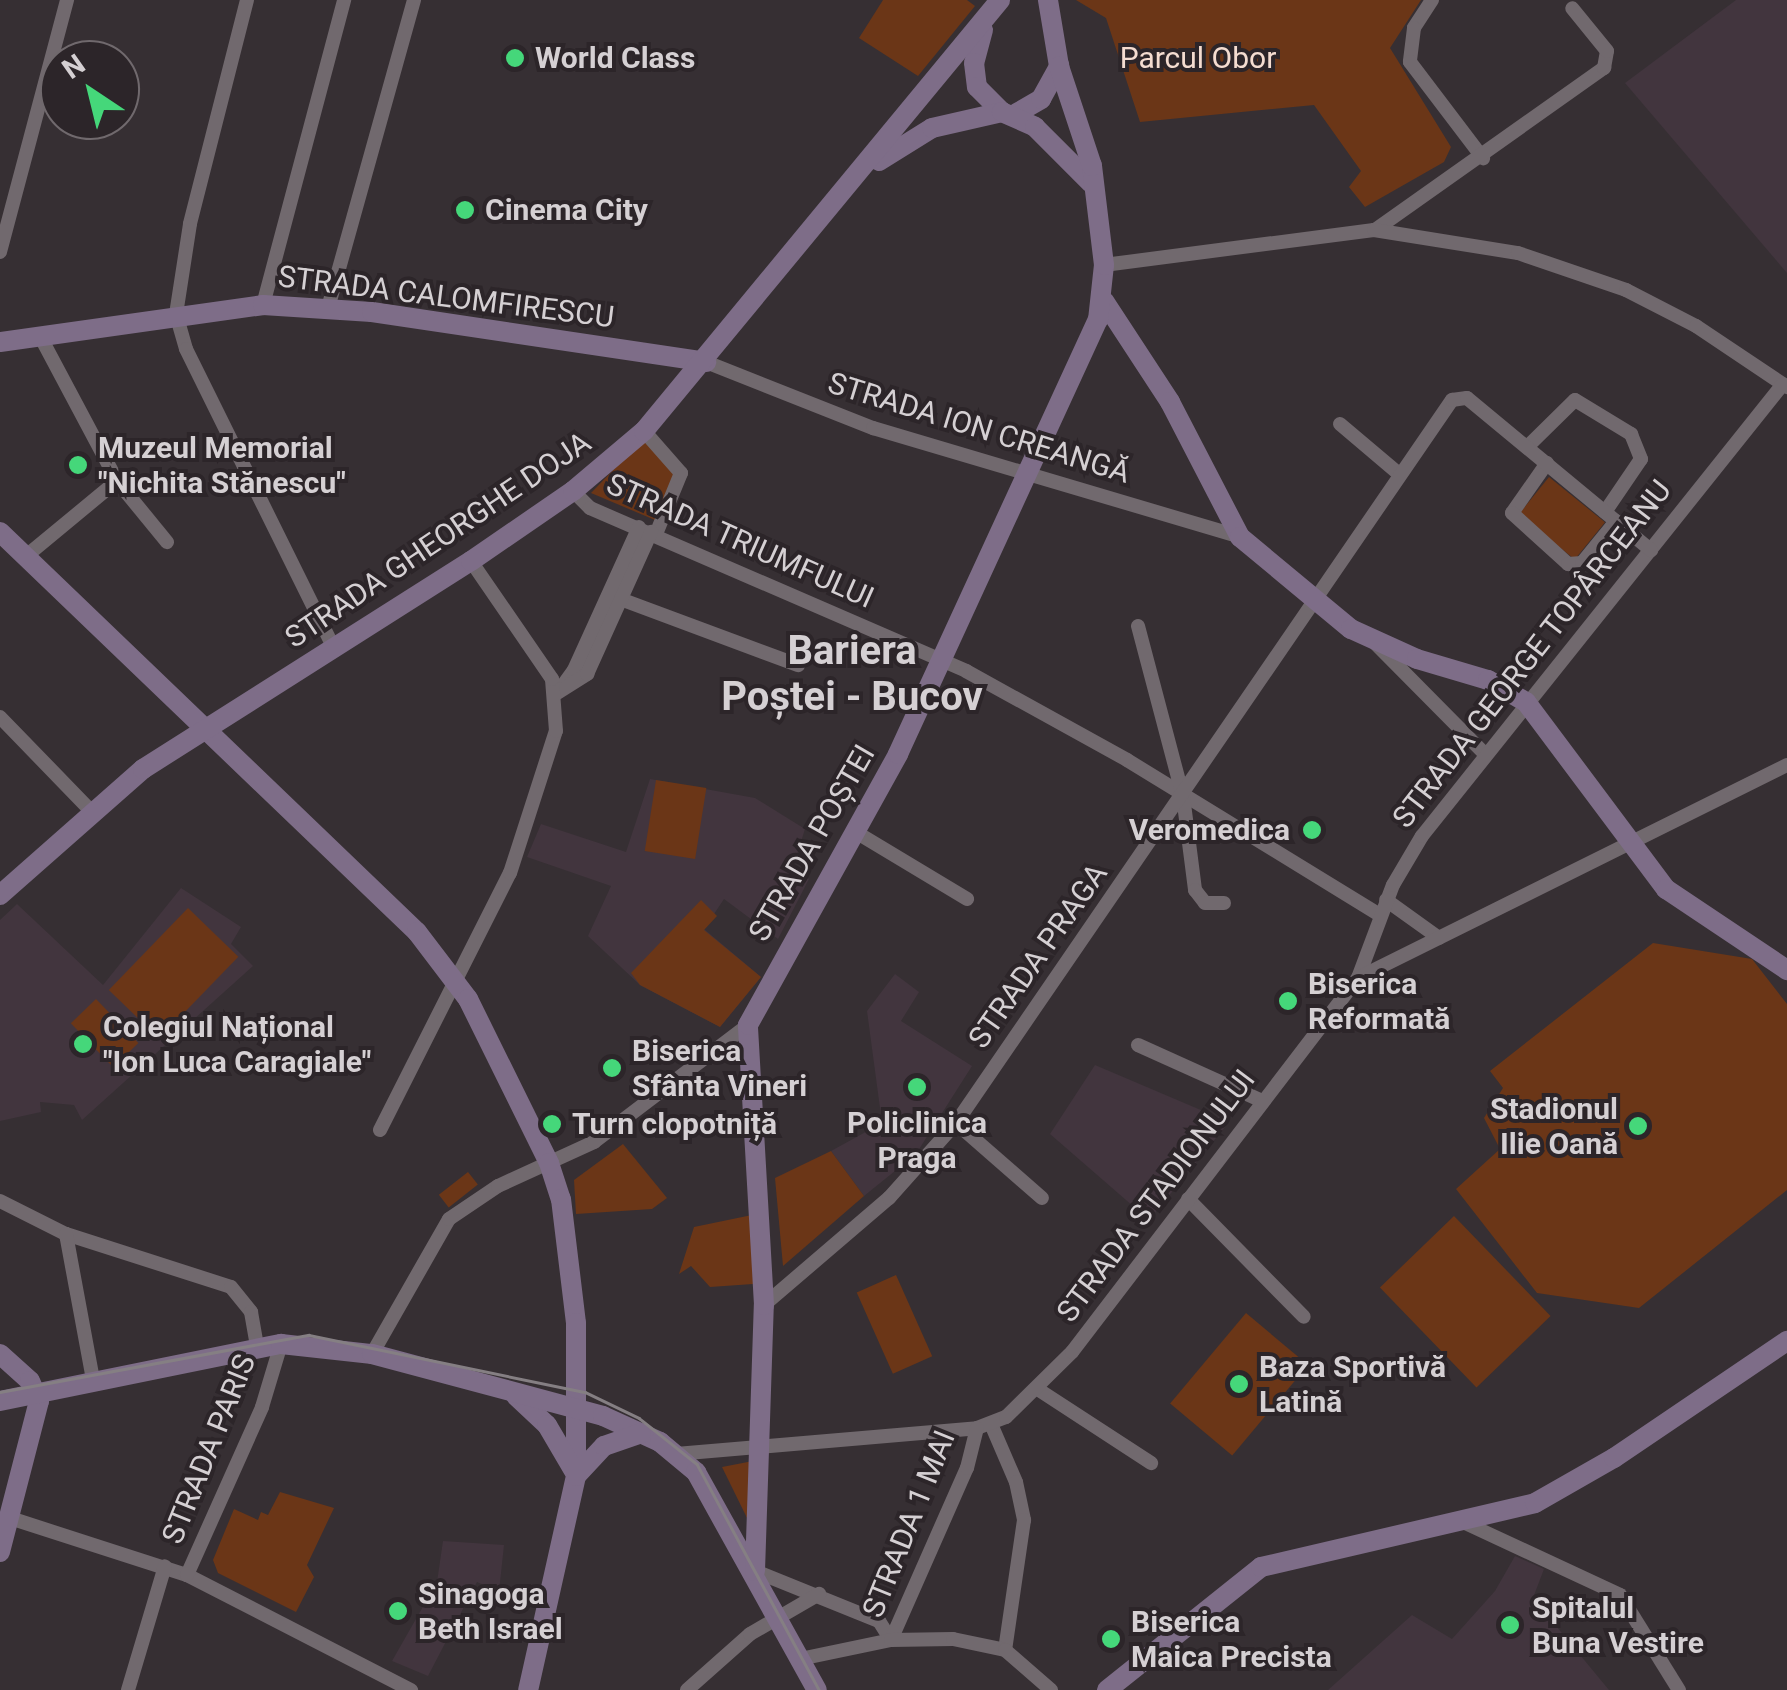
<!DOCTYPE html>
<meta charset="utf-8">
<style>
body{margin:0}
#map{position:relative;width:1787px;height:1690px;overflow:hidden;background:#362f33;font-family:Roboto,sans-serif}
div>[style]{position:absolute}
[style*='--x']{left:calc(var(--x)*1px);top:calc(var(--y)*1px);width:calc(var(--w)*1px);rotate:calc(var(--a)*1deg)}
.built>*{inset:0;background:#42353e}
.green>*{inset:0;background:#6b3617;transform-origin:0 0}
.street>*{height:14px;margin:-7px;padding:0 7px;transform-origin:7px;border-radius:7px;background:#71696e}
.secondary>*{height:20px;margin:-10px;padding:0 10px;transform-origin:10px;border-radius:10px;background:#7e6d88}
.tram>*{height:2.5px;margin:-1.25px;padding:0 1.25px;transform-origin:1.25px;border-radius:1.25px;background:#857f83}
.dots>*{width:28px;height:28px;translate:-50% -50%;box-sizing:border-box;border:5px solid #2c2529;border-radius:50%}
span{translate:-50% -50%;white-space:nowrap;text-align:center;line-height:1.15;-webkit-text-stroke:8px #2c2529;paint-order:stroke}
.poi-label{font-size:30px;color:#d5d0d3;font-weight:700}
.left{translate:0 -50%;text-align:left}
.right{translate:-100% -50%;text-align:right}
.park-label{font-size:30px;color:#f4dcd0}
.street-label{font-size:30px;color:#d5d0d3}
.district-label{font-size:40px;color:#d5d0d3;font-weight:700}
.north{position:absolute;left:40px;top:40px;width:100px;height:100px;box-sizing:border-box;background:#2c2529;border:2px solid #70696d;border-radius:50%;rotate:325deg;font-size:28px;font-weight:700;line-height:40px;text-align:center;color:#d5d0d3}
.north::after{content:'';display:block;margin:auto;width:35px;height:45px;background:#45d77a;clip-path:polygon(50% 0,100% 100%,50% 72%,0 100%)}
</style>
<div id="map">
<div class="built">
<i style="clip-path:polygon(1736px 0,1787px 0,1787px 273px,1625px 83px)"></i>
<i style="clip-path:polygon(650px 779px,755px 798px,805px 829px,793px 867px,809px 879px,778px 939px,724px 899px,704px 929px,761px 977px,720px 1027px,640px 985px,588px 936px,611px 886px,527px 857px,541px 824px,626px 852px)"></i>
<i style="clip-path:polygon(181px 888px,241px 927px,231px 944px,253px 966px,82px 1120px,74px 1105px,40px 1102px,41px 1112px,0 1121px,0 920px,17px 904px,103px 985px)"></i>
<i style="clip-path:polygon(895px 974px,919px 992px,901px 1021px,972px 1066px,916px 1154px,864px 1196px,831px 1151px,882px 1123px,867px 1011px)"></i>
<i style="clip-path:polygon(1095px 1065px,1229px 1122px,1149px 1220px,1050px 1134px)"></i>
<i style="clip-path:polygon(443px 1541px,504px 1545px,499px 1592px,477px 1582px,428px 1676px,392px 1661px,437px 1582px)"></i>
<i style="clip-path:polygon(1515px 1556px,1544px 1569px,1533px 1598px,1609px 1690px,1328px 1690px,1412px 1615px,1452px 1639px,1495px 1591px)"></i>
</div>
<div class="green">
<i style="clip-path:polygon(883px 0,967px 0,975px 6px,918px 76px,859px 38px)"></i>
<i style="clip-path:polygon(1076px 0,1421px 0,1390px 48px,1451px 147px,1444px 162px,1365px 207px,1349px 187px,1361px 171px,1314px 105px,1140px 122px,1106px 18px)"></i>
<i style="clip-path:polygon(644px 438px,675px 472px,655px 520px,591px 493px)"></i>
<i style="left:1549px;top:477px;width:72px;height:48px;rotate:39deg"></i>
<i style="left:656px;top:780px;width:51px;height:72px;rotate:9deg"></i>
<i style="clip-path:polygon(701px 900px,717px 916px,704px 930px,761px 977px,720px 1027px,640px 985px,631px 973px)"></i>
<i style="left:188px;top:908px;width:70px;height:114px;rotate:44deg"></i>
<i style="clip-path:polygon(1653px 943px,1752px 959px,1787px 1004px,1787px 1190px,1639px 1308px,1537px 1293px,1456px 1189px,1500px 1149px,1484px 1118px,1503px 1088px,1490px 1071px)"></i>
<i style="left:96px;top:999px;width:61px;height:35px;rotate:46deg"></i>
<i style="clip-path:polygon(623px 1144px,667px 1198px,652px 1209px,576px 1214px,574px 1180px)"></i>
<i style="clip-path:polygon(831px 1151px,864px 1196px,783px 1266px,775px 1178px)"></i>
<i style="left:468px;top:1172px;width:16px;height:37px;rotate:52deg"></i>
<i style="clip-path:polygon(752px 1215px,753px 1284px,710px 1287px,691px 1266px,679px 1274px,694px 1227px)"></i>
<i style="left:1454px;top:1216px;width:139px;height:103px;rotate:46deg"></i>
<i style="left:896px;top:1275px;width:89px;height:43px;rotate:66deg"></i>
<i style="left:1246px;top:1313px;width:81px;height:118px;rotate:40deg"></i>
<i style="clip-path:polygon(753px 1461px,748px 1520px,722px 1467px)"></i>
<i style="clip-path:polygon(280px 1492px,334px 1508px,307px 1565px,314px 1577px,296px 1612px,218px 1573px,213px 1560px,234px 1509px,258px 1520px,261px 1512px,268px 1515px)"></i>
</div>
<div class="street">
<i style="--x:247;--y:0;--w:231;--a:104.3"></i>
<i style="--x:190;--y:224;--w:91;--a:98.8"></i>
<i style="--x:176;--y:314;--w:36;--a:74"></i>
<i style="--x:186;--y:349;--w:336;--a:63.7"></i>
<i style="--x:1432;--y:0;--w:33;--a:123"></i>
<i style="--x:1414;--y:28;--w:34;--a:97"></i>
<i style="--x:1410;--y:62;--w:121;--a:52.8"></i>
<i style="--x:1375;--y:230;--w:281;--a:-35.3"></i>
<i style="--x:1604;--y:68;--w:17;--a:-80"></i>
<i style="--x:1607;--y:51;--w:55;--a:-129.1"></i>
<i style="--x:0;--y:252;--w:261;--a:-75.1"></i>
<i style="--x:1104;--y:265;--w:272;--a:-7.4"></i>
<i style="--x:1374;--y:230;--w:146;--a:9.1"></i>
<i style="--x:1518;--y:253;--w:114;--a:18.9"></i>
<i style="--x:1626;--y:290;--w:79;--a:27.2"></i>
<i style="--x:1696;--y:326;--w:110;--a:33.8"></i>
<i style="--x:263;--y:305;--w:316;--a:-75.1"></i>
<i style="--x:328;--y:308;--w:320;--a:-74.4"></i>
<i style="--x:40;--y:336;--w:164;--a:62"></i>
<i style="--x:117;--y:481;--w:79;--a:50.7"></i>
<i style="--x:706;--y:362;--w:180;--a:21.6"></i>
<i style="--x:873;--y:428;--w:383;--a:16.5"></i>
<i style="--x:1340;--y:424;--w:76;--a:40.2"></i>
<i style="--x:644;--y:431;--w:56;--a:48.6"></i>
<i style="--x:681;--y:473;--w:66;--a:112.3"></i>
<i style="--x:1527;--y:447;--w:67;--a:-44.4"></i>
<i style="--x:1575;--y:400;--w:66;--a:31.3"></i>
<i style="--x:1631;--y:434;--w:27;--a:68"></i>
<i style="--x:1641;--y:459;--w:64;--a:124.2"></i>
<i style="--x:1547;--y:463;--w:61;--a:125"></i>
<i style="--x:1512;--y:513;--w:76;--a:42.3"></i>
<i style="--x:1568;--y:564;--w:14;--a:-4"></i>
<i style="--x:1582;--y:563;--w:54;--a:-51"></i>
<i style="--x:573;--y:491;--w:24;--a:45"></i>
<i style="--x:590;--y:508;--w:410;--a:23.4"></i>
<i style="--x:966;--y:671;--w:184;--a:28.9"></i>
<i style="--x:1127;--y:760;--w:297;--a:31.5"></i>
<i style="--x:25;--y:557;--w:119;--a:-39.6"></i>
<i style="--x:623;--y:600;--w:187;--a:20.4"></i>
<i style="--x:1138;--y:626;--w:176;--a:75.2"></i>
<i style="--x:1183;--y:796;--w:95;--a:82.7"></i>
<i style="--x:1195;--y:890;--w:16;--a:52"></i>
<i style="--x:1205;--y:903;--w:19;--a:0"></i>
<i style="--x:1376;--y:644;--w:155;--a:45.3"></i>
<i style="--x:558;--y:692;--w:27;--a:-54"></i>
<i style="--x:574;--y:670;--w:157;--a:-65.6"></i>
<i style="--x:557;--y:693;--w:36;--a:-32"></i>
<i style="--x:587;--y:674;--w:156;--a:-65.7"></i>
<i style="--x:0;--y:717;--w:131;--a:45.9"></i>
<i style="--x:854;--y:831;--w:132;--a:31"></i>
<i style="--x:1386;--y:900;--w:65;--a:35.6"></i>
<i style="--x:1358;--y:978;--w:99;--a:-69.4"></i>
<i style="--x:1393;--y:885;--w:57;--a:-59.4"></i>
<i style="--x:1422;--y:836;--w:578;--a:-51.39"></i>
<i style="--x:1138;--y:1045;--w:136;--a:24.3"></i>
<i style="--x:956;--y:1123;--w:114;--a:41.1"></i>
<i style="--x:380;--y:1130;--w:288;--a:-63.2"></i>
<i style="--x:510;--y:873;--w:149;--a:-72.1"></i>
<i style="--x:556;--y:731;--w:52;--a:-94.4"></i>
<i style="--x:552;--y:679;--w:143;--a:-124.5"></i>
<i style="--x:1188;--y:1199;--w:165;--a:45.5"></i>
<i style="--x:0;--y:1201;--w:74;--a:26.6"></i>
<i style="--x:66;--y:1234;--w:173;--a:17.8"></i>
<i style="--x:231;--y:1287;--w:32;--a:51"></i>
<i style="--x:251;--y:1312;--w:35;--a:80"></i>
<i style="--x:66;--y:1234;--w:148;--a:79.5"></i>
<i style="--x:764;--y:1305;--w:165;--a:-40.6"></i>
<i style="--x:889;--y:1198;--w:101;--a:-48.2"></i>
<i style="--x:956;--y:1123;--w:877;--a:-55.55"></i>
<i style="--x:1452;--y:400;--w:15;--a:-8"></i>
<i style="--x:1467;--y:398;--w:239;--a:39.6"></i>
<i style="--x:372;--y:1354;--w:155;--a:-60.3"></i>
<i style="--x:449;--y:1219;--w:59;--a:-34"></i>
<i style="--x:498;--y:1186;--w:106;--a:-24.6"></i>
<i style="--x:594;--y:1142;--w:193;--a:-37.2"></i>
<i style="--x:1039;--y:1390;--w:134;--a:33.1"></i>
<i style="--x:991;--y:1424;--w:63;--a:66.7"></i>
<i style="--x:1016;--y:1482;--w:39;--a:78"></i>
<i style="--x:1024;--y:1520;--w:131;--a:98.3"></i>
<i style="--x:676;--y:1454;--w:302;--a:-4.9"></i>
<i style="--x:977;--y:1428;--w:31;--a:-21"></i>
<i style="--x:1006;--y:1417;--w:93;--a:-44.6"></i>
<i style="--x:1072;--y:1352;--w:471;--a:-52.6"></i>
<i style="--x:1358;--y:978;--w:479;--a:-26.4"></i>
<i style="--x:10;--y:1518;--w:186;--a:17.9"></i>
<i style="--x:187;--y:1575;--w:252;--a:27.2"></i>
<i style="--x:1463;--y:1522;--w:173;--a:24.9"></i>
<i style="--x:1620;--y:1595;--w:112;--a:58.2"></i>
<i style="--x:755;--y:1571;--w:134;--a:22"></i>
<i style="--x:879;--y:1621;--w:22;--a:58"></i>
<i style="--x:187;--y:1575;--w:184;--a:-65.9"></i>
<i style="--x:262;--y:1407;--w:66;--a:-73.2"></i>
<i style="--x:891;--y:1640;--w:188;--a:-66.2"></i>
<i style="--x:967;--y:1468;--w:41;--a:-76"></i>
<i style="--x:800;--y:1659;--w:93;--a:-11.8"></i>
<i style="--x:891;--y:1640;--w:62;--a:-0.9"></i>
<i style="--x:953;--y:1639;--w:53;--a:11.9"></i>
<i style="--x:1005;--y:1650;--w:61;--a:41"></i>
<i style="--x:128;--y:1690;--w:129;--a:-73.4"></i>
<i style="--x:687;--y:1690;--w:84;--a:-41.6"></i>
<i style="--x:750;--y:1634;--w:80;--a:-30.1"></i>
</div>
<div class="secondary">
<i style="--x:983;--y:30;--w:34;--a:105"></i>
<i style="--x:974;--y:63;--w:24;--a:83"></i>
<i style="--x:977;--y:87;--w:35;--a:45"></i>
<i style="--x:1017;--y:113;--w:28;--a:-30"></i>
<i style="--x:1041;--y:99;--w:38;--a:-61"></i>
<i style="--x:1059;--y:66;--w:67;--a:-99.5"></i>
<i style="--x:879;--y:161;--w:62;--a:-31.9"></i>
<i style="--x:932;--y:128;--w:72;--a:-12.9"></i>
<i style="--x:1002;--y:112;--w:36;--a:24"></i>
<i style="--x:1035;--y:127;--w:79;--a:45"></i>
<i style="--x:1104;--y:301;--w:121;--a:56.8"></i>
<i style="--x:1170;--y:402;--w:152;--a:62.6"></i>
<i style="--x:1240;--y:537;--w:144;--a:39.7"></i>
<i style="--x:1351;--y:629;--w:72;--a:24.4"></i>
<i style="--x:1417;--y:659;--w:74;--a:16.5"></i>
<i style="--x:1488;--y:680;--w:44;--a:30.1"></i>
<i style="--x:1526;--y:702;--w:234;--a:53.2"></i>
<i style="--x:1666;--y:889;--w:146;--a:33.8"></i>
<i style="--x:0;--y:342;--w:266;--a:-8"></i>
<i style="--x:263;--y:305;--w:109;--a:3.7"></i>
<i style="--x:372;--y:312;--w:338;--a:8.5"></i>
<i style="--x:0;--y:532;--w:578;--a:43.81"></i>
<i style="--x:417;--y:932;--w:84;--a:52.7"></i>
<i style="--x:468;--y:999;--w:183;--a:63.7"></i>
<i style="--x:549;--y:1163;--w:38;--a:72"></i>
<i style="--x:561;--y:1199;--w:125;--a:83.1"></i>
<i style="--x:576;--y:1323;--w:153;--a:90"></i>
<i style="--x:576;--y:1476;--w:219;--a:102.6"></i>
<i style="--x:0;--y:895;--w:191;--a:-41.4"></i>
<i style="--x:143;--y:769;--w:388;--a:-32.4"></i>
<i style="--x:471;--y:561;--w:124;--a:-34.5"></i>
<i style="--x:573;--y:491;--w:93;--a:-40.2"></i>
<i style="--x:644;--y:431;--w:559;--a:-50.44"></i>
<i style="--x:0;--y:1354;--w:40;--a:42"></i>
<i style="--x:30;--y:1381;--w:22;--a:66"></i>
<i style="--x:39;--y:1401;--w:156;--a:104.5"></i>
<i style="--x:516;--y:1396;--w:42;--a:43.1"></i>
<i style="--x:547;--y:1425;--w:53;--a:59.6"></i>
<i style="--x:0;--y:1401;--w:287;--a:-11.5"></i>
<i style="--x:281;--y:1344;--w:92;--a:6.3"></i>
<i style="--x:372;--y:1354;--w:239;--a:15"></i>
<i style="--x:603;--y:1416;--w:63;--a:24.5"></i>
<i style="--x:660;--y:1442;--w:47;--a:39.8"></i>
<i style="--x:696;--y:1472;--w:249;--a:61"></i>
<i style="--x:576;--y:1476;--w:41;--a:-47"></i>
<i style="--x:604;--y:1446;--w:39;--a:-19"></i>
<i style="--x:755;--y:1571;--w:266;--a:-88.1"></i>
<i style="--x:764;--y:1305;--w:280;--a:-93.3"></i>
<i style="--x:748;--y:1025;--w:310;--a:-61"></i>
<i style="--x:898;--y:754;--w:478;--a:-65.3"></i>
<i style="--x:1098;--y:320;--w:55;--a:-83.8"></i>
<i style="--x:1104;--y:265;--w:100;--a:-96.9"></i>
<i style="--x:1092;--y:166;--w:105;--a:-108.3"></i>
<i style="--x:1107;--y:1690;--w:197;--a:-38.6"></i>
<i style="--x:1261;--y:1567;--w:281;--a:-13.1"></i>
<i style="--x:1535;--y:1503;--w:91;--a:-29.7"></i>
<i style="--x:1614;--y:1458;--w:209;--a:-34.1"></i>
</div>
<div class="tram">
<i style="--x:0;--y:1392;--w:314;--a:-10.5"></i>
<i style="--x:309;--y:1335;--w:282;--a:11.7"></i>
<i style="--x:585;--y:1392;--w:60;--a:25.7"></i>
<i style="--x:639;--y:1418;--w:74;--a:38.4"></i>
<i style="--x:697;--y:1464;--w:257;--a:61.6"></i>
</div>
<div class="dots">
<i style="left:515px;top:58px;background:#45d77a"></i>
<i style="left:465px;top:210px;background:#45d77a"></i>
<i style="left:78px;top:465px;background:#45d77a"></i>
<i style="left:1312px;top:830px;background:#45d77a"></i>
<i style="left:1288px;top:1001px;background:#45d77a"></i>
<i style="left:83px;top:1044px;background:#45d77a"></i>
<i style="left:612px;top:1068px;background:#45d77a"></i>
<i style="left:917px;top:1087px;background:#45d77a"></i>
<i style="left:552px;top:1124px;background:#45d77a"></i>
<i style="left:1638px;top:1126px;background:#45d77a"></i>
<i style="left:1239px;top:1384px;background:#45d77a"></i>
<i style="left:398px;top:1611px;background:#45d77a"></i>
<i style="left:1510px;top:1625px;background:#45d77a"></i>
<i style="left:1111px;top:1639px;background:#45d77a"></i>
</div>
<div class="poi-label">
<span class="left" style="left:535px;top:58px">World Class</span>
<span class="left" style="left:485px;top:210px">Cinema City</span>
<span class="left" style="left:98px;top:465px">Muzeul Memorial<br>"Nichita Stănescu"</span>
<span class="right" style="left:1290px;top:830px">Veromedica</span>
<span class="left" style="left:1308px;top:1001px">Biserica<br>Reformată</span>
<span class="left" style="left:103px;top:1044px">Colegiul Național<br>"Ion Luca Caragiale"</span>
<span class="left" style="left:632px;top:1068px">Biserica<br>Sfânta Vineri</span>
<span class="right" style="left:1618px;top:1126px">Stadionul<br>Ilie Oană</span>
<span style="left:917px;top:1140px">Policlinica<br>Praga</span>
<span class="left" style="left:572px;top:1124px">Turn clopotniță</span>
<span class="left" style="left:1259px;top:1384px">Baza Sportivă<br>Latină</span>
<span class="left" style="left:418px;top:1611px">Sinagoga<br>Beth Israel</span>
<span class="left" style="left:1532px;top:1625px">Spitalul<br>Buna Vestire</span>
<span class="left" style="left:1131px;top:1639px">Biserica<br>Maica Precista</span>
</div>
<div class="park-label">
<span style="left:1198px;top:58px">Parcul Obor</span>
</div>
<div class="street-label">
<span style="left:446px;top:297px;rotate:7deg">STRADA CALOMFIRESCU</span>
<span style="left:979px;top:428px;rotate:17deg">STRADA ION CREANGĂ</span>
<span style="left:438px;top:540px;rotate:-34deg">STRADA GHEORGHE DOJA</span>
<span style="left:740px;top:541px;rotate:24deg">STRADA TRIUMFULUI</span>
<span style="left:1532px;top:654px;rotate:-52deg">STRADA GEORGE TOPÂRCEANU</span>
<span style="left:812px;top:843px;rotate:-60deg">STRADA POȘTEI</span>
<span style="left:1038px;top:956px;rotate:-55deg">STRADA PRAGA</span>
<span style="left:1156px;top:1196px;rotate:-53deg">STRADA STADIONULUI</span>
<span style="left:209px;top:1449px;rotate:-68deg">STRADA PARIS</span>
<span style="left:909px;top:1524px;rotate:-68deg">STRADA 1 MAI</span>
</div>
<div class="district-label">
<span style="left:852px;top:674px">Bariera<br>Poștei - Bucov</span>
</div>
<div class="north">N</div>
</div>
